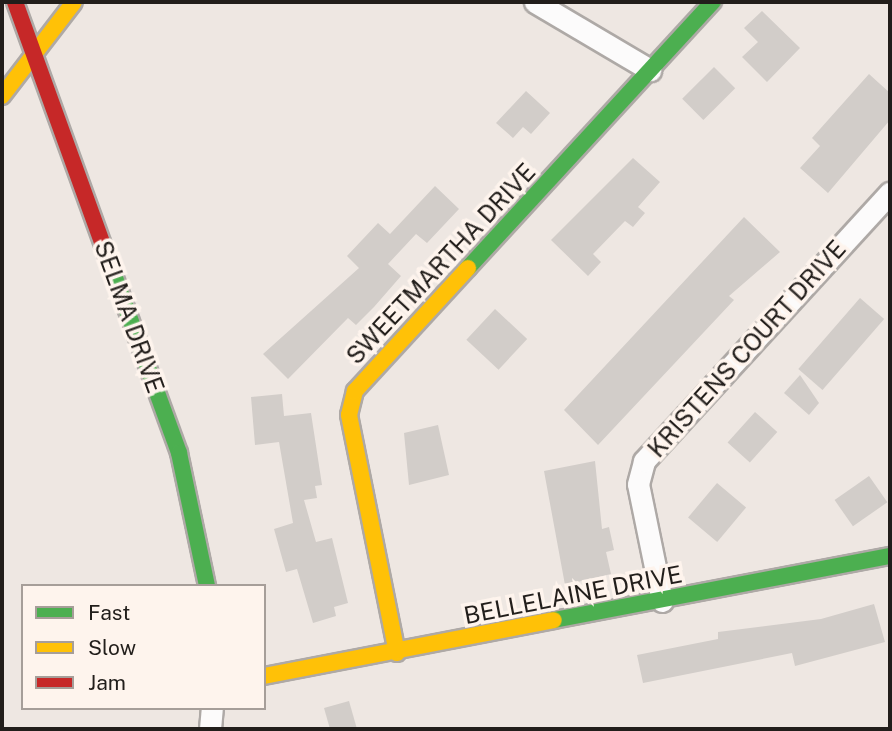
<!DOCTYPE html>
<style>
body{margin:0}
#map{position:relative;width:892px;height:731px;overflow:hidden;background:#eee7e2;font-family:"Public Sans",sans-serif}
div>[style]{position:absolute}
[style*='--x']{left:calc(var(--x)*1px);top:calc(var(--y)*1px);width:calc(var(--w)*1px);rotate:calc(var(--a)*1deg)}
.building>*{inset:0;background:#d2cdc9;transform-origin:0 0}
.roads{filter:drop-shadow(2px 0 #aea9a6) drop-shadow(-2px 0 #aea9a6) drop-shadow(0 2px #aea9a6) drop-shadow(0 -2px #aea9a6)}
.street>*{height:21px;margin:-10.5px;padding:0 10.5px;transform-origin:10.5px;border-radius:10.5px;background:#fcfbfb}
.fast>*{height:16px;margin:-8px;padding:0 8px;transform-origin:8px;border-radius:8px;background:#4caf50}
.slow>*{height:16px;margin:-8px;padding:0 8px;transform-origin:8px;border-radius:8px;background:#ffc107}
.jam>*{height:16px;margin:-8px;padding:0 8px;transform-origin:8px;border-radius:8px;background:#c62828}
span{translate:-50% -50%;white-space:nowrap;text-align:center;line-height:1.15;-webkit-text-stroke:7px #fef4ed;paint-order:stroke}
.street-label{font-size:24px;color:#221e1b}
.frame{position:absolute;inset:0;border:4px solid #221e1b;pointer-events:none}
.legend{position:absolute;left:21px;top:584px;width:245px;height:126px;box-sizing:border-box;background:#fef4ed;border:2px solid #a69e99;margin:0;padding:9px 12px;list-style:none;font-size:21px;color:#221e1b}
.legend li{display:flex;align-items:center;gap:14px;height:35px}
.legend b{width:35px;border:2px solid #a69e99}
</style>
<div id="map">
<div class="building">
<i style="clip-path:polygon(762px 11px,800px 48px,767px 82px,742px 57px,758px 42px,744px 28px)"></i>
<i style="left:714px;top:67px;width:30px;height:45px;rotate:45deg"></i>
<i style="clip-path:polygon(869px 74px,890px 93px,890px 120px,828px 193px,800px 168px,820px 146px,812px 138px)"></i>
<i style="clip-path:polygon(526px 91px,550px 113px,531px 134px,523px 127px,513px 138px,496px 123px)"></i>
<i style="clip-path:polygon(633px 158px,660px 182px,638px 207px,645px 213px,633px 227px,625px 221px,593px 254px,601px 262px,588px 276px,551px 240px)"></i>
<i style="clip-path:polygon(435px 186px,459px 209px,427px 243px,416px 234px,388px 264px,401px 276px,374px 307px,356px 325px,348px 318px,288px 379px,263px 354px,359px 268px,347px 256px,378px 223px,390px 234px)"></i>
<i style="clip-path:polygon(744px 217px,780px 252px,729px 296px,734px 300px,598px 445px,564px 410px)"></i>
<i style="left:860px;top:298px;width:32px;height:94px;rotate:41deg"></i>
<i style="left:495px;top:309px;width:44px;height:42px;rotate:43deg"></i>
<i style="clip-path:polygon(800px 375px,819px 403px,809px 415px,784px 393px)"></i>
<i style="clip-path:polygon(282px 394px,284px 416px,311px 413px,322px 485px,315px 486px,317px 498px,304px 500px,316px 542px,332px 538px,348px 603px,334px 607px,336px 616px,313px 623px,297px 569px,286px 572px,274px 529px,293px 523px,279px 442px,255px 445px,251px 397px)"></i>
<i style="left:755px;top:412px;width:30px;height:41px;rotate:42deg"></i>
<i style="clip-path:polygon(438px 425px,449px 475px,409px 485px,404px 433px)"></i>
<i style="clip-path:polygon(595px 461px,602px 529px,609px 527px,614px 550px,606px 552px,611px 574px,565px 585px,544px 471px)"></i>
<i style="left:869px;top:476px;width:32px;height:42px;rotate:55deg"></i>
<i style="left:717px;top:483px;width:38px;height:45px;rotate:40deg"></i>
<i style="clip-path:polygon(874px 604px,885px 642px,795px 666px,792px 653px,643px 683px,637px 655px,718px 639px,718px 632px,821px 619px)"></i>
<i style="clip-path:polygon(349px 701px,357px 729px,330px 729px,324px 708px)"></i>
</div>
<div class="roads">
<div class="street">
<i style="--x:535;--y:2;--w:134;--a:30.6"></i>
<i style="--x:662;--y:601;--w:119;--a:-101.6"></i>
<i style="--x:638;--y:484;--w:24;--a:-75"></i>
<i style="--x:644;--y:461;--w:364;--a:-47.5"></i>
<i style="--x:210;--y:729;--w:21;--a:-85"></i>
</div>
<div class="fast">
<i style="--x:103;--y:245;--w:221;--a:69.9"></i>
<i style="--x:179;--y:453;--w:136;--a:78.1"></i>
<i style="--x:468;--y:268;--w:362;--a:-47.4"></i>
<i style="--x:554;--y:620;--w:342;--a:-10.8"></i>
</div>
<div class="slow">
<i style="--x:2;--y:96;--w:118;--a:-52.5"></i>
<i style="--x:397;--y:653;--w:243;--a:-101.4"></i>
<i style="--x:349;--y:415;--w:25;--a:-76"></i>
<i style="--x:355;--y:391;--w:167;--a:-47.4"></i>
<i style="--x:264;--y:676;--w:295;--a:-10.9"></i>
</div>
<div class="jam">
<i style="--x:15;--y:2;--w:258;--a:70.1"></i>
</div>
</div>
<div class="street-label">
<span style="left:441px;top:264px;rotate:-47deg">SWEETMARTHA DRIVE</span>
<span style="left:129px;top:317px;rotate:70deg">SELMA DRIVE</span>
<span style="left:747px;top:349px;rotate:-48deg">KRISTENS COURT DRIVE</span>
<span style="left:573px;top:595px;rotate:-11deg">BELLELAINE DRIVE</span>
</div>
<div class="frame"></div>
<ul class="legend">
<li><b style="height:9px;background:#4caf50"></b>Fast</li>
<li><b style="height:9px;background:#ffc107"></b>Slow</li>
<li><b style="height:9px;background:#c62828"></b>Jam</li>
</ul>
</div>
